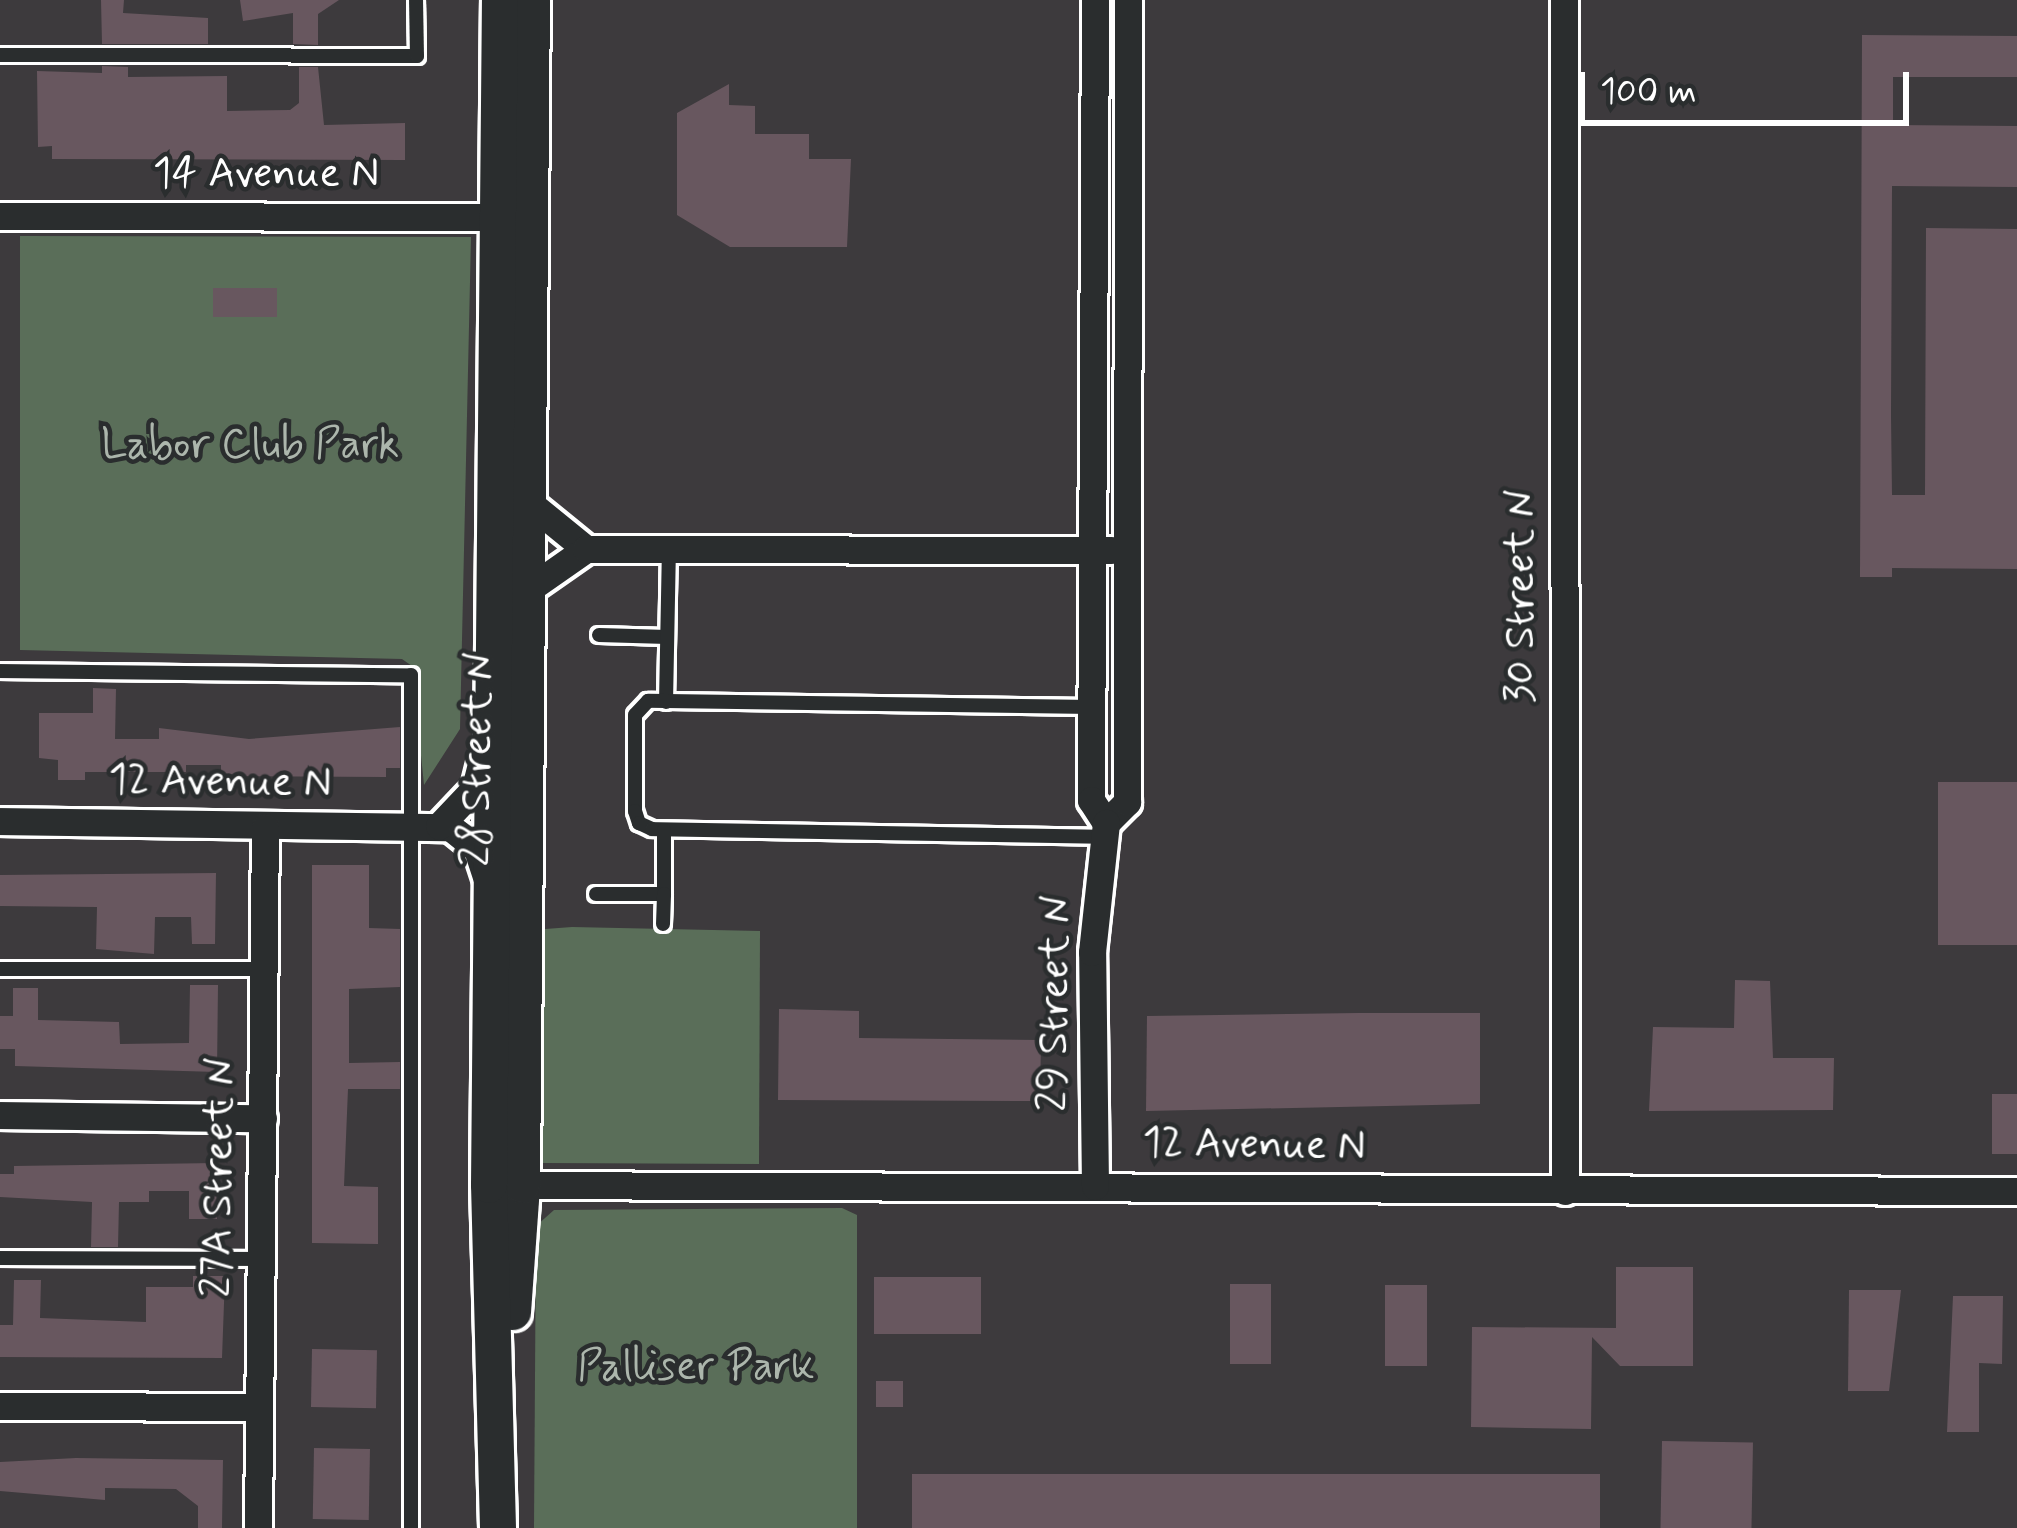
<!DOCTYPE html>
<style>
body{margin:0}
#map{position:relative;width:2017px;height:1528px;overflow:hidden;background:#3d3a3d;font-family:Mynerve,sans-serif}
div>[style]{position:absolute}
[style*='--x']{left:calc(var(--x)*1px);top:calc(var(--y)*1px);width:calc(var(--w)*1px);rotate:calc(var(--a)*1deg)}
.green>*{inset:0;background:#5a6e59}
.building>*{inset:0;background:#68575f;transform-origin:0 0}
.roads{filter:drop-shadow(3px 0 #fff) drop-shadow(-3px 0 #fff) drop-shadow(0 3px #fff) drop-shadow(0 -3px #fff)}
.lane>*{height:14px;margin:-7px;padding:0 7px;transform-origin:7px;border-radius:7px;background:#2a2d2e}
.street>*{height:27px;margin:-13.5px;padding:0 13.5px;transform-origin:13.5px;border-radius:13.5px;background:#2a2d2e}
.secondary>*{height:36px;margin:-18px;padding:0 18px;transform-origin:18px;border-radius:18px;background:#2a2d2e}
span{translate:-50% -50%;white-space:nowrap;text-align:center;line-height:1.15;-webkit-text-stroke:9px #2a2d2e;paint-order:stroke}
.street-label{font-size:42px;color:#fff}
.park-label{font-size:42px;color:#acb6ac}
.scale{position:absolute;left:1579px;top:72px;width:330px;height:54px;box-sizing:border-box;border:6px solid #fff;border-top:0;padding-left:15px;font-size:36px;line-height:42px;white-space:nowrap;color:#fff;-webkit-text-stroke:9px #2a2d2e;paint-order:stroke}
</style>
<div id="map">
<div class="green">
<i style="clip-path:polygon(20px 236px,471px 237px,460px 729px,424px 785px,412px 666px,402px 659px,20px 650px)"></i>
<i style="clip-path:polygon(572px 927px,760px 931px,759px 1164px,543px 1163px,533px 1147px,532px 930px)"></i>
<i style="clip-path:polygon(842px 1208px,857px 1215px,857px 1528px,534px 1528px,536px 1226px,554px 1210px)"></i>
</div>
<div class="building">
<i style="clip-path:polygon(101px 0,124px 0,123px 13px,208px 18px,208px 44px,102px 44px)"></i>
<i style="clip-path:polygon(240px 0,339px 0,318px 14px,318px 45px,293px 44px,293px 13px,243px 21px)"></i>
<i style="clip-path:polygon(1862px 35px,2017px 36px,2017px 77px,1893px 77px,1893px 125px,2017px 126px,2017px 187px,1892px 186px,1891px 415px,1892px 495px,1925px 495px,1926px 228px,2017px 229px,2017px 569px,1892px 568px,1892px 577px,1860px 577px)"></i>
<i style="clip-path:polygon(102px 66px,128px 67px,128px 77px,227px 76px,227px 111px,290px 110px,299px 103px,299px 67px,318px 67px,324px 125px,405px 123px,405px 160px,52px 159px,52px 146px,38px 147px,37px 71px,102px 73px)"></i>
<i style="clip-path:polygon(729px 84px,729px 105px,755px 106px,755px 134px,809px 134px,809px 159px,851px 159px,847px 247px,730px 247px,677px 215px,677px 113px)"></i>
<i style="left:213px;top:288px;width:64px;height:29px"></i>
<i style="clip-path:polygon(93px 688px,116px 689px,115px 739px,159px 739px,159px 728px,249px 739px,400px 727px,400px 768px,386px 768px,386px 777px,221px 776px,221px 765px,186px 765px,186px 772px,85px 772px,85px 780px,58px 780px,58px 760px,39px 758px,39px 713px,93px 713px)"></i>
<i style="left:1938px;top:782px;width:79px;height:163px"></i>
<i style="clip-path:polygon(312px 865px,369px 865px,369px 928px,400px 929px,400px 987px,349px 989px,349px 1063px,400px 1062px,400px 1089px,348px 1089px,344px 1186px,378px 1187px,378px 1244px,312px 1243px)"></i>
<i style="clip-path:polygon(216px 873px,215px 944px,192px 944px,191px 917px,155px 917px,154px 954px,96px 949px,97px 907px,0 906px,0 875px)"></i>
<i style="clip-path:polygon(1735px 980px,1770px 981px,1773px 1058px,1834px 1058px,1833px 1110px,1649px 1111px,1653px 1027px,1734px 1028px)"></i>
<i style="clip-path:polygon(190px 985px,218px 985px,217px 1072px,15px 1066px,15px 1049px,0 1049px,0 1016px,13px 1016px,13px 988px,38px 988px,38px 1020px,119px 1022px,120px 1044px,189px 1043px)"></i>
<i style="clip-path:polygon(779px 1009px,859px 1011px,859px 1038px,1041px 1040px,1040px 1101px,778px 1100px)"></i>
<i style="clip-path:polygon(1358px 1013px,1480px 1013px,1480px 1104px,1146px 1111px,1147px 1016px)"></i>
<i style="left:1992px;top:1094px;width:25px;height:60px"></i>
<i style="clip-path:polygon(216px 1163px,217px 1219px,189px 1219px,189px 1191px,149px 1191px,149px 1202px,119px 1202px,118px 1247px,91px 1247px,92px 1202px,0 1197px,0 1174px,14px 1174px,14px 1166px)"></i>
<i style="clip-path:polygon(1616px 1267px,1693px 1267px,1693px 1366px,1620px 1366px,1592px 1337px,1591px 1429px,1471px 1427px,1472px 1327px,1616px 1328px)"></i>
<i style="clip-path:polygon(193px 1276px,225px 1276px,222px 1358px,0 1357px,0 1325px,13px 1325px,14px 1280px,41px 1280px,40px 1318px,146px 1322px,146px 1287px,193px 1287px)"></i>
<i style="left:874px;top:1277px;width:107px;height:57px"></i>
<i style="left:1230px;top:1284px;width:41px;height:80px"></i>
<i style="left:1385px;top:1285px;width:42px;height:81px"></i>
<i style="clip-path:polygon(1849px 1290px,1901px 1290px,1889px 1391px,1848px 1391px)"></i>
<i style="clip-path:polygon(1953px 1296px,2003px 1296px,2002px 1364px,1979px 1363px,1979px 1432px,1947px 1432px)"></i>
<i style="left:312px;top:1349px;width:65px;height:58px;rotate:1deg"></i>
<i style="left:876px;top:1381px;width:27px;height:26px"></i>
<i style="left:1662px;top:1441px;width:91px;height:87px;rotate:1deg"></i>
<i style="left:314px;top:1448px;width:56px;height:71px;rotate:1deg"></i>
<i style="clip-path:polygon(76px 1458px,223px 1460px,222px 1528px,198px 1528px,198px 1506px,176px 1489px,105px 1488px,105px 1500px,0 1491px,0 1462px)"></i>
<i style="left:912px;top:1474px;width:688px;height:54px"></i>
</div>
<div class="roads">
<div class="lane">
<i style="--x:0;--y:55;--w:417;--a:0.1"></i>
<i style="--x:417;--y:56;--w:56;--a:-91"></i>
<i style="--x:599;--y:635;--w:68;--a:1.7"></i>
<i style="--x:0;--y:671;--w:411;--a:0.6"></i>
<i style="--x:411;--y:675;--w:853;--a:90"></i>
<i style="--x:666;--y:702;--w:153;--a:-88.9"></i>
<i style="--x:1092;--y:707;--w:444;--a:-179.2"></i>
<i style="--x:648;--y:701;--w:19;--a:133"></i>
<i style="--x:635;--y:715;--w:96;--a:90"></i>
<i style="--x:635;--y:811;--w:13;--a:72"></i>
<i style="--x:639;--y:823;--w:14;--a:25"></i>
<i style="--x:652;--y:829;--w:454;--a:1"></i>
<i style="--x:596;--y:894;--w:68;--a:0"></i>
<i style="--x:664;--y:894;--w:64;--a:-90"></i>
<i style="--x:663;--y:924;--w:30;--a:-88"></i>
<i style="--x:0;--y:969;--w:263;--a:0"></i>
<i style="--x:0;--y:1258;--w:261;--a:0.2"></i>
</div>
<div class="street">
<i style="--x:1095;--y:0;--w:800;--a:90.29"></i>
<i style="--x:1091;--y:800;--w:27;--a:57"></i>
<i style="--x:1564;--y:0;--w:1191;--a:89.95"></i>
<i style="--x:0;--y:216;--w:512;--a:0.11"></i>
<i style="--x:527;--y:501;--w:76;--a:39.1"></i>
<i style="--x:526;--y:591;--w:73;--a:-35"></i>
<i style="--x:586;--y:549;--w:525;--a:0.11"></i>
<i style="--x:0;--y:821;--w:450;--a:0.8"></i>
<i style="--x:450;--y:827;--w:35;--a:39"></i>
<i style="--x:477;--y:849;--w:33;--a:72"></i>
<i style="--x:1106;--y:823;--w:30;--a:-45"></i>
<i style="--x:1127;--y:802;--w:802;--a:-89.93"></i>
<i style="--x:439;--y:826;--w:52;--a:-46.5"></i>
<i style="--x:475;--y:788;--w:33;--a:-76"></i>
<i style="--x:0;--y:1115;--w:263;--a:0.7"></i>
<i style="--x:505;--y:1185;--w:1512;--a:0.23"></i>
<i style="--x:1095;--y:1186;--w:234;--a:-90.7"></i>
<i style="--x:1092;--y:952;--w:130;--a:-83.8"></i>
<i style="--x:0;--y:1406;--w:258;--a:0.2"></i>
<i style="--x:258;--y:1528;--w:701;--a:-89.43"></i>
</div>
<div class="secondary">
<i style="--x:513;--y:1312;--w:127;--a:-85.9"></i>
<i style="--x:522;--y:1185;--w:1185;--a:-89.52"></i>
<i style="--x:498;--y:1528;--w:343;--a:-91.5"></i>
<i style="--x:489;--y:1185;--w:1185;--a:-89.47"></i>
</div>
</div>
<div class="street-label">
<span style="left:266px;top:175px">14 Avenue N</span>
<span style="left:1522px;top:596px;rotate:-90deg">30 Street N</span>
<span style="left:479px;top:759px;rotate:-89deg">28 Street N</span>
<span style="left:220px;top:783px;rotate:1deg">12 Avenue N</span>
<span style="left:1056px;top:1003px;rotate:-89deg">29 Street N</span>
<span style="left:1254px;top:1146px;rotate:1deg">12 Avenue N</span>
<span style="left:220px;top:1177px;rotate:-89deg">27A Street N</span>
</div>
<div class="park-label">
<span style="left:250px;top:446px">Labor Club Park</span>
<span style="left:696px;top:1368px">Palliser Park</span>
</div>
<div class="scale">100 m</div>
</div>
